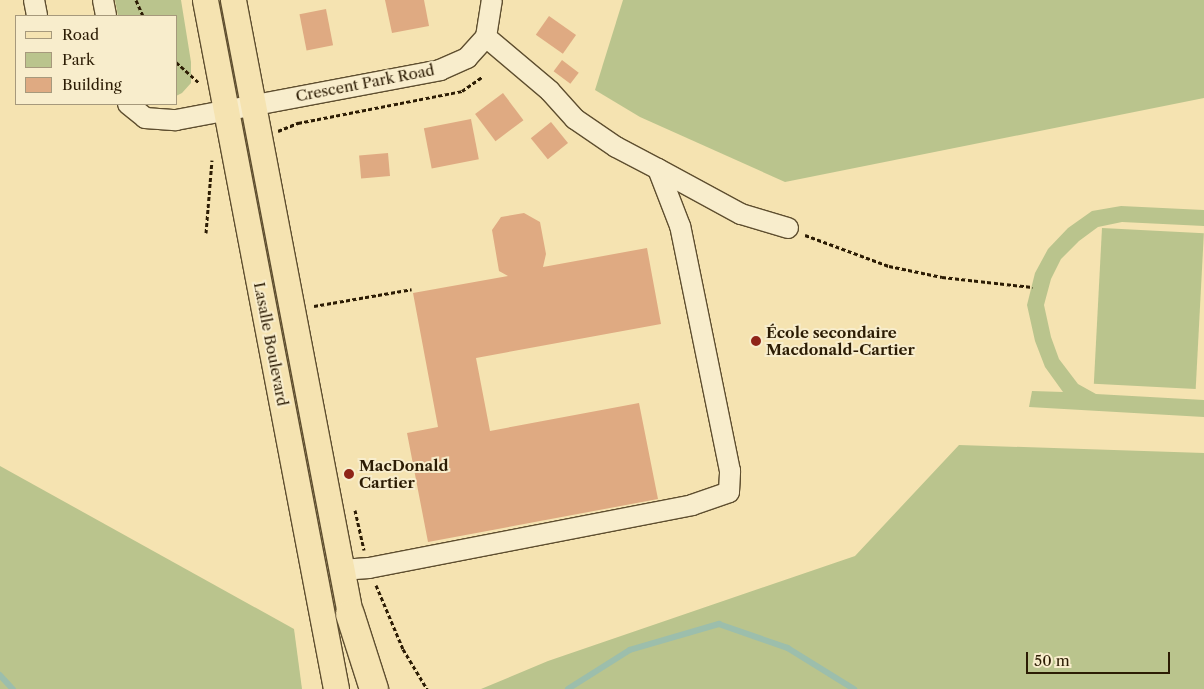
<!DOCTYPE html>
<meta charset="utf-8">
<style>
body{margin:0}
#map{position:relative;width:1204px;height:689px;overflow:hidden;background:#f5e3b1;font-family:"Libre Caslon Text",serif}
div>[style]{position:absolute}
[style*='--x']{left:calc(var(--x)*1px);top:calc(var(--y)*1px);width:calc(var(--w)*1px);rotate:calc(var(--a)*1deg)}
.green>*{inset:0;background:#bac48d;transform-origin:0 0}
.stream>*{height:5.5px;margin:-2.75px;padding:0 2.75px;transform-origin:2.75px;border-radius:2.75px;background:#9cbeac}
.building>*{inset:0;background:#dfaa82;transform-origin:0 0}
.path>*{height:3px;margin-top:-1.5px;transform-origin:0;background:repeating-linear-gradient(90deg,#2c1c04 0 4px,transparent 0 6.5px)}
.roads{filter:drop-shadow(1px 0 #5e4e2f) drop-shadow(-1px 0 #5e4e2f) drop-shadow(0 1px #5e4e2f) drop-shadow(0 -1px #5e4e2f)}
.minor>*{height:20px;margin:-10px;padding:0 10px;transform-origin:10px;border-radius:10px;background:#f8edcc}
.major>*{height:25px;margin:-12.5px;padding:0 12.5px;transform-origin:12.5px;border-radius:12.5px;background:#f5e3b1}
.highway>*{height:28px;margin:-14px;padding:0 14px;transform-origin:14px;border-radius:14px;background:#f5e3b1}
.dots>*{width:14px;height:14px;translate:-50% -50%;box-sizing:border-box;border:2px solid #f8edcc;border-radius:50%}
span{translate:-50% -50%;white-space:nowrap;text-align:center;line-height:1.15;-webkit-text-stroke:4px #f8edcc;paint-order:stroke}
.street-label{font-size:15px;color:#2c1c04}
.poi-label{font-size:15px;color:#2c1c04;font-weight:700}
.left{translate:0 -50%;text-align:left}
.legend{position:absolute;left:15px;top:15px;width:162px;height:90px;box-sizing:border-box;background:#f8edcc;border:1px solid #a6997c;margin:0;padding:6px 9px;list-style:none;font-size:15px;color:#2c1c04}
.legend li{display:flex;align-items:center;gap:10px;height:25px}
.legend b{width:25px;border:1px solid #a6997c}
.scale{position:absolute;left:1026px;top:652px;width:144px;height:22px;box-sizing:border-box;border:2px solid #2c1c04;border-top:0;padding-left:6px;font-size:15px;line-height:18px;white-space:nowrap;color:#2c1c04;-webkit-text-stroke:4px #f8edcc;paint-order:stroke}
</style>
<div id="map">
<div class="green">
<i style="clip-path:polygon(115px 0,181px 0,191px 62px,191px 83px,182px 93px,176px 96px,176px 16px,118px 16px)"></i>
<i style="clip-path:polygon(623px 0,1204px 0,1204px 98px,785px 182px,640px 117px,595px 90px)"></i>
<i style="clip-path:polygon(1121px 206px,1204px 210px,1204px 226px,1122px 222px,1098px 227px,1079px 241px,1061px 259px,1051px 279px,1044px 305px,1051px 337px,1059px 359px,1078px 384px,1096px 394px,1204px 400px,1204px 417px,1029px 407px,1032px 391px,1063px 392px,1045px 367px,1035px 341px,1027px 305px,1035px 273px,1048px 249px,1068px 228px,1092px 211px)"></i>
<i style="left:1102px;top:228px;width:102px;height:156px;rotate:3deg"></i>
<i style="clip-path:polygon(959px 445px,1204px 453px,1204px 689px,481px 689px,548px 661px,855px 556px)"></i>
<i style="clip-path:polygon(0 466px,294px 629px,302px 689px,0 689px)"></i>
</div>
<div class="stream">
<i style="--x:0;--y:675;--w:19;--a:47"></i>
<i style="--x:568;--y:689;--w:73;--a:-32.2"></i>
<i style="--x:630;--y:650;--w:93;--a:-16.3"></i>
<i style="--x:719;--y:624;--w:73;--a:19.2"></i>
<i style="--x:788;--y:648;--w:78;--a:31.8"></i>
</div>
<div class="building">
<i style="clip-path:polygon(385px 0,424px 0,429px 26px,392px 33px)"></i>
<i style="left:326px;top:9px;width:37px;height:27px;rotate:79deg"></i>
<i style="left:549px;top:16px;width:33px;height:23px;rotate:35deg"></i>
<i style="left:562px;top:60px;width:21px;height:14px;rotate:37deg"></i>
<i style="left:503px;top:93px;width:34px;height:35px;rotate:53deg"></i>
<i style="left:471px;top:119px;width:41px;height:48px;rotate:79deg"></i>
<i style="left:551px;top:122px;width:27px;height:26px;rotate:51deg"></i>
<i style="left:388px;top:153px;width:23px;height:29px;rotate:85deg"></i>
<i style="clip-path:polygon(524px 213px,540px 222px,546px 254px,543px 267px,647px 248px,661px 324px,476px 358px,490px 431px,639px 403px,658px 499px,428px 542px,407px 433px,438px 427px,413px 293px,508px 276px,499px 271px,492px 230px,501px 217px)"></i>
</div>
<div class="path">
<i style="--x:136;--y:0;--w:17;--a:66"></i>
<i style="--x:176;--y:62;--w:31;--a:42"></i>
<i style="--x:278;--y:131;--w:22;--a:-22"></i>
<i style="--x:298;--y:123;--w:167;--a:-11"></i>
<i style="--x:462;--y:91;--w:24;--a:-35"></i>
<i style="--x:206;--y:233;--w:73;--a:-85.3"></i>
<i style="--x:805;--y:235;--w:90;--a:20.3"></i>
<i style="--x:889;--y:266;--w:54;--a:11.7"></i>
<i style="--x:942;--y:277;--w:91;--a:6.3"></i>
<i style="--x:314;--y:306;--w:99;--a:-9.8"></i>
<i style="--x:355;--y:510;--w:41;--a:77.3"></i>
<i style="--x:376;--y:585;--w:69;--a:67.1"></i>
<i style="--x:403;--y:649;--w:47;--a:59"></i>
</div>
<div class="roads">
<div class="minor">
<i style="--x:34;--y:0;--w:16;--a:79"></i>
<i style="--x:103;--y:0;--w:16;--a:79"></i>
<i style="--x:128;--y:104;--w:22;--a:39"></i>
<i style="--x:145;--y:118;--w:31;--a:4"></i>
<i style="--x:176;--y:120;--w:269;--a:-10.7"></i>
<i style="--x:440;--y:70;--w:30;--a:-24"></i>
<i style="--x:467;--y:58;--w:28;--a:-48"></i>
<i style="--x:486;--y:37;--w:37;--a:-81"></i>
<i style="--x:658;--y:169;--w:94;--a:28.5"></i>
<i style="--x:741;--y:214;--w:49;--a:16.6"></i>
<i style="--x:341;--y:570;--w:28;--a:-4"></i>
<i style="--x:369;--y:568;--w:329;--a:-11"></i>
<i style="--x:692;--y:505;--w:39;--a:-19"></i>
<i style="--x:729;--y:492;--w:21;--a:-87"></i>
<i style="--x:730;--y:471;--w:250;--a:-101.5"></i>
<i style="--x:680;--y:226;--w:61;--a:-111.1"></i>
<i style="--x:658;--y:169;--w:47;--a:-152.4"></i>
<i style="--x:616;--y:147;--w:50;--a:-145.7"></i>
<i style="--x:575;--y:119;--w:38;--a:-132"></i>
<i style="--x:550;--y:91;--w:84;--a:-139.8"></i>
</div>
<div class="major">
<i style="--x:205;--y:0;--w:701;--a:79.23"></i>
<i style="--x:233;--y:0;--w:625;--a:79.21"></i>
</div>
<div class="highway">
<i style="--x:350;--y:614;--w:79;--a:72.3"></i>
</div>
</div>
<div class="dots">
<i style="left:756px;top:341px;background:#8f2418"></i>
<i style="left:349px;top:474px;background:#8f2418"></i>
</div>
<div class="street-label">
<span style="left:365px;top:83px;rotate:-11deg">Crescent Park Road</span>
<span style="left:271px;top:344px;rotate:79deg">Lasalle Boulevard</span>
</div>
<div class="poi-label">
<span class="left" style="left:766px;top:341px">École secondaire<br>Macdonald-Cartier</span>
<span class="left" style="left:359px;top:474px">MacDonald<br>Cartier</span>
</div>
<ul class="legend">
<li><b style="height:6px;background:#f5e3b1"></b>Road</li>
<li><b style="height:14px;background:#bac48d"></b>Park</li>
<li><b style="height:14px;background:#dfaa82"></b>Building</li>
</ul>
<div class="scale">50 m</div>
</div>
